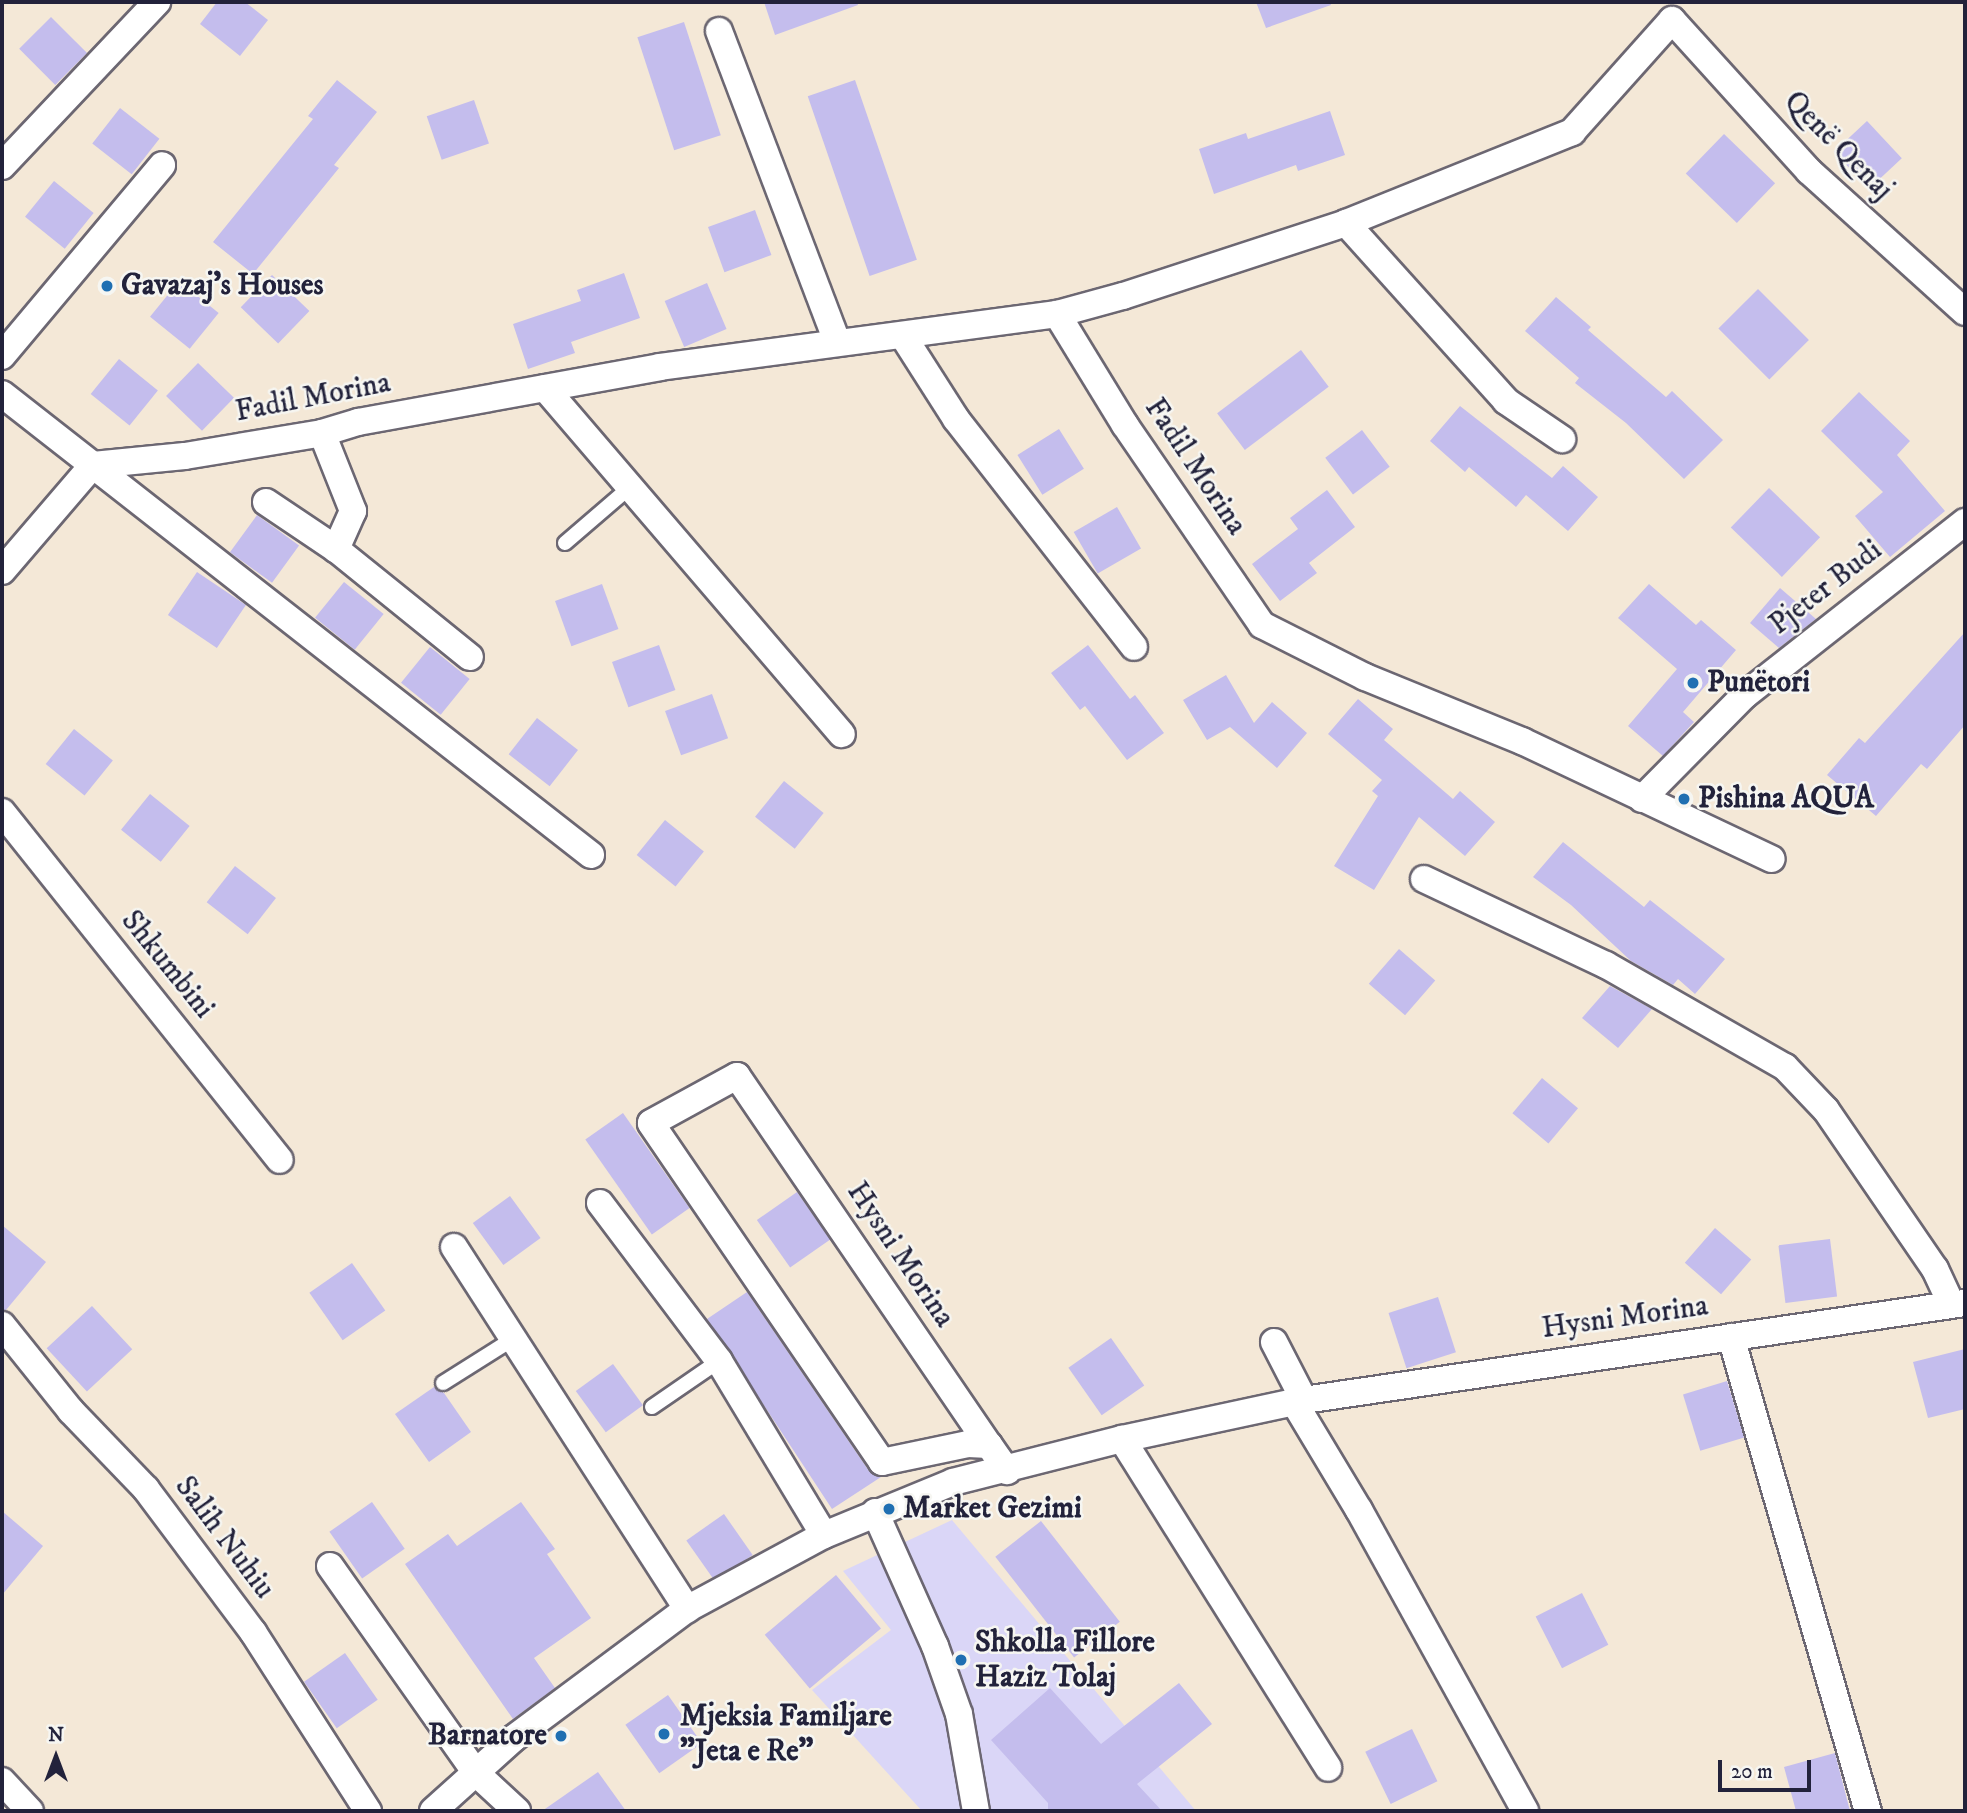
<!DOCTYPE html>
<meta charset="utf-8">
<style>
body{margin:0}
#map{position:relative;width:1967px;height:1813px;overflow:hidden;background:#f4e8d7;font-family:"IM FELL DW Pica",serif}
div>[style]{position:absolute}
[style*='--x']{left:calc(var(--x)*1px);top:calc(var(--y)*1px);width:calc(var(--w)*1px);rotate:calc(var(--a)*1deg)}
.built>*{inset:0;background:#dad6f7}
.building>*{inset:0;background:#c4bded;transform-origin:0 0}
.roads{filter:drop-shadow(2px 0 #6c6772) drop-shadow(-2px 0 #6c6772) drop-shadow(0 2px #6c6772) drop-shadow(0 -2px #6c6772)}
.lane>*{height:14px;margin:-7px;padding:0 7px;transform-origin:7px;border-radius:7px;background:#fff}
.street>*{height:26px;margin:-13px;padding:0 13px;transform-origin:13px;border-radius:13px;background:#fff}
.dots>*{width:19px;height:19px;translate:-50% -50%;box-sizing:border-box;border:4px solid #f6f6f2;border-radius:50%}
span{translate:-50% -50%;white-space:nowrap;text-align:center;line-height:1.15;-webkit-text-stroke:5px #f6f6f2;paint-order:stroke}
.street-label{font-size:30px;color:#22223b}
.poi-label{font-size:30px;color:#22223b;font-weight:700}
.left{translate:0 -50%;text-align:left}
.right{translate:-100% -50%;text-align:right}
.frame{position:absolute;inset:0;border:4px solid #22223b;pointer-events:none}
.north{position:absolute;left:21px;top:1722px;width:70px;height:70px;-webkit-text-stroke:5px #f6f6f2;paint-order:stroke;rotate:0deg;font-size:19px;font-weight:700;line-height:28px;text-align:center;color:#22223b}
.north::after{content:'';display:block;margin:auto;width:24px;height:32px;background:#22223b;clip-path:polygon(50% 0,100% 100%,50% 72%,0 100%)}
.scale{position:absolute;left:1718px;top:1760px;width:93px;height:32px;box-sizing:border-box;border:4px solid #22223b;border-top:0;padding-left:9px;font-size:21px;line-height:24px;white-space:nowrap;color:#22223b;-webkit-text-stroke:5px #f6f6f2;paint-order:stroke}
</style>
<div id="map">
<div class="built">
<i style="clip-path:polygon(952px 1520px,1196px 1811px,922px 1811px,812px 1690px,891px 1630px,843px 1571px)"></i>
</div>
<div class="building">
<i style="clip-path:polygon(217px 2px,245px 2px,268px 20px,240px 56px,200px 24px)"></i>
<i style="clip-path:polygon(764px 2px,857px 2px,858px 5px,775px 35px)"></i>
<i style="clip-path:polygon(1256px 2px,1330px 2px,1331px 5px,1266px 28px)"></i>
<i style="left:51px;top:17px;width:51px;height:45px;rotate:45deg"></i>
<i style="left:684px;top:22px;width:119px;height:49px;rotate:72deg"></i>
<i style="clip-path:polygon(337px 80px,377px 112px,334px 165px,339px 168px,253px 274px,213px 242px,313px 119px,308px 116px)"></i>
<i style="left:855px;top:80px;width:190px;height:50px;rotate:71deg"></i>
<i style="left:474px;top:100px;width:46px;height:50px;rotate:71deg"></i>
<i style="left:120px;top:108px;width:50px;height:45px;rotate:38deg"></i>
<i style="clip-path:polygon(1330px 111px,1345px 155px,1298px 171px,1296px 165px,1214px 194px,1199px 149px,1246px 133px,1248px 139px)"></i>
<i style="left:1867px;top:121px;width:51px;height:45px;rotate:47deg"></i>
<i style="left:1724px;top:134px;width:71px;height:55px;rotate:44deg"></i>
<i style="left:54px;top:181px;width:51px;height:46px;rotate:39deg"></i>
<i style="left:755px;top:210px;width:48px;height:50px;rotate:70deg"></i>
<i style="clip-path:polygon(624px 273px,640px 318px,571px 342px,575px 353px,528px 369px,513px 324px,581px 301px,577px 290px)"></i>
<i style="left:272px;top:275px;width:52px;height:45px;rotate:44deg"></i>
<i style="left:179px;top:281px;width:51px;height:46px;rotate:39deg"></i>
<i style="left:707px;top:283px;width:50px;height:46px;rotate:67deg"></i>
<i style="left:1758px;top:289px;width:72px;height:56px;rotate:45deg"></i>
<i style="clip-path:polygon(1556px 297px,1591px 327px,1588px 330px,1666px 397px,1672px 391px,1723px 440px,1684px 479px,1626px 423px,1575px 383px,1579px 378px,1525px 331px)"></i>
<i style="left:1301px;top:350px;width:46px;height:105px;rotate:53deg"></i>
<i style="left:119px;top:359px;width:50px;height:45px;rotate:39deg"></i>
<i style="left:198px;top:363px;width:50px;height:46px;rotate:44deg"></i>
<i style="clip-path:polygon(1859px 392px,1910px 441px,1897px 455px,1945px 511px,1890px 557px,1855px 516px,1883px 492px,1821px 431px)"></i>
<i style="clip-path:polygon(1460px 406px,1552px 478px,1563px 466px,1598px 497px,1568px 531px,1526px 495px,1516px 507px,1469px 467px,1465px 472px,1430px 441px)"></i>
<i style="left:1059px;top:429px;width:47px;height:49px;rotate:58deg"></i>
<i style="left:1362px;top:430px;width:46px;height:46px;rotate:53deg"></i>
<i style="left:1769px;top:488px;width:71px;height:55px;rotate:44deg"></i>
<i style="clip-path:polygon(1327px 490px,1355px 527px,1309px 563px,1317px 573px,1280px 601px,1252px 564px,1298px 529px,1290px 518px)"></i>
<i style="left:1117px;top:507px;width:48px;height:50px;rotate:60deg"></i>
<i style="left:257px;top:515px;width:52px;height:46px;rotate:36deg"></i>
<i style="left:197px;top:572px;width:59px;height:52px;rotate:34deg"></i>
<i style="left:344px;top:582px;width:51px;height:46px;rotate:39deg"></i>
<i style="left:602px;top:584px;width:48px;height:50px;rotate:70deg"></i>
<i style="clip-path:polygon(1649px 584px,1696px 625px,1701px 620px,1736px 650px,1683px 712px,1694px 722px,1663px 756px,1628px 726px,1677px 669px,1618px 618px)"></i>
<i style="clip-path:polygon(1780px 588px,1816px 619px,1779px 648px,1750px 623px)"></i>
<i style="clip-path:polygon(1965px 632px,1965px 725px,1927px 769px,1921px 764px,1876px 816px,1827px 775px,1859px 738px,1865px 743px)"></i>
<i style="left:659px;top:645px;width:48px;height:50px;rotate:70deg"></i>
<i style="clip-path:polygon(1088px 645px,1130px 699px,1135px 695px,1164px 733px,1127px 760px,1085px 706px,1080px 710px,1051px 673px)"></i>
<i style="left:430px;top:647px;width:51px;height:46px;rotate:39deg"></i>
<i style="clip-path:polygon(1226px 675px,1254px 723px,1272px 702px,1307px 733px,1277px 768px,1230px 727px,1207px 740px,1183px 700px)"></i>
<i style="left:712px;top:694px;width:47px;height:50px;rotate:70deg"></i>
<i style="clip-path:polygon(1358px 699px,1393px 729px,1384px 740px,1453px 799px,1460px 791px,1495px 822px,1465px 856px,1419px 817px,1374px 890px,1334px 866px,1378px 796px,1372px 791px,1382px 780px,1328px 734px)"></i>
<i style="left:537px;top:718px;width:52px;height:46px;rotate:38deg"></i>
<i style="left:74px;top:729px;width:50px;height:45px;rotate:39deg"></i>
<i style="left:784px;top:781px;width:51px;height:46px;rotate:39deg"></i>
<i style="left:150px;top:794px;width:51px;height:46px;rotate:39deg"></i>
<i style="left:665px;top:820px;width:50px;height:45px;rotate:39deg"></i>
<i style="clip-path:polygon(1563px 842px,1644px 907px,1650px 900px,1725px 959px,1695px 994px,1678px 979px,1673px 985px,1631px 961px,1571px 905px,1533px 877px)"></i>
<i style="left:235px;top:866px;width:52px;height:46px;rotate:38deg"></i>
<i style="left:1399px;top:949px;width:48px;height:46px;rotate:41deg"></i>
<i style="clip-path:polygon(1610px 986px,1652px 1009px,1618px 1048px,1582px 1018px)"></i>
<i style="left:1542px;top:1078px;width:47px;height:46px;rotate:40deg"></i>
<i style="left:623px;top:1113px;width:116px;height:46px;rotate:55deg"></i>
<i style="left:797px;top:1192px;width:58px;height:49px;rotate:55deg"></i>
<i style="left:510px;top:1196px;width:52px;height:46px;rotate:54deg"></i>
<i style="clip-path:polygon(2px 1225px,46px 1262px,6px 1310px,2px 1310px)"></i>
<i style="left:1715px;top:1228px;width:48px;height:46px;rotate:41deg"></i>
<i style="left:1830px;top:1239px;width:58px;height:52px;rotate:83deg"></i>
<i style="left:352px;top:1263px;width:58px;height:52px;rotate:55deg"></i>
<i style="clip-path:polygon(747px 1292px,869px 1471px,881px 1477px,832px 1509px,707px 1319px)"></i>
<i style="left:1438px;top:1297px;width:58px;height:52px;rotate:72deg"></i>
<i style="left:92px;top:1306px;width:59px;height:62px;rotate:47deg"></i>
<i style="left:1111px;top:1338px;width:58px;height:52px;rotate:55deg"></i>
<i style="clip-path:polygon(1965px 1349px,1965px 1409px,1928px 1418px,1913px 1362px)"></i>
<i style="left:613px;top:1364px;width:51px;height:46px;rotate:54deg"></i>
<i style="left:1727px;top:1381px;width:59px;height:46px;rotate:73deg"></i>
<i style="clip-path:polygon(434px 1387px,444px 1393px,471px 1432px,429px 1462px,395px 1414px)"></i>
<i style="left:372px;top:1502px;width:57px;height:52px;rotate:55deg"></i>
<i style="clip-path:polygon(521px 1502px,555px 1549px,547px 1554px,591px 1618px,534px 1658px,555px 1688px,513px 1719px,405px 1564px,448px 1534px,457px 1546px)"></i>
<i style="clip-path:polygon(2px 1511px,43px 1546px,2px 1595px)"></i>
<i style="left:724px;top:1514px;width:50px;height:46px;rotate:55deg"></i>
<i style="left:1041px;top:1521px;width:128px;height:58px;rotate:52deg"></i>
<i style="left:836px;top:1575px;width:70px;height:93px;rotate:50deg"></i>
<i style="left:1582px;top:1593px;width:58px;height:52px;rotate:63deg"></i>
<i style="left:345px;top:1653px;width:57px;height:50px;rotate:55deg"></i>
<i style="clip-path:polygon(1179px 1683px,1212px 1724px,1137px 1784px,1162px 1811px,1048px 1811px,1048px 1803px,991px 1740px,1050px 1688px,1101px 1744px)"></i>
<i style="left:668px;top:1695px;width:59px;height:52px;rotate:55deg"></i>
<i style="left:1412px;top:1729px;width:58px;height:52px;rotate:64deg"></i>
<i style="clip-path:polygon(1835px 1753px,1850px 1811px,1796px 1811px,1784px 1767px)"></i>
<i style="clip-path:polygon(598px 1772px,626px 1811px,542px 1811px)"></i>
</div>
<div class="roads">
<div class="lane">
<i style="--x:565;--y:543;--w:84;--a:-40.7"></i>
<i style="--x:443;--y:1383;--w:83;--a:-32.2"></i>
<i style="--x:652;--y:1407;--w:81;--a:-34.5"></i>
</div>
<div class="street">
<i style="--x:1672;--y:20;--w:204;--a:47.8"></i>
<i style="--x:1809;--y:171;--w:210;--a:42.1"></i>
<i style="--x:719;--y:31;--w:333;--a:69.2"></i>
<i style="--x:2;--y:166;--w:226;--a:-46.6"></i>
<i style="--x:1346;--y:223;--w:239;--a:48"></i>
<i style="--x:1506;--y:401;--w:68;--a:34.2"></i>
<i style="--x:1057;--y:314;--w:130;--a:58.5"></i>
<i style="--x:1125;--y:425;--w:242;--a:55.6"></i>
<i style="--x:1262;--y:625;--w:115;--a:26.8"></i>
<i style="--x:1365;--y:677;--w:170;--a:22.2"></i>
<i style="--x:1522;--y:741;--w:276;--a:25.3"></i>
<i style="--x:903;--y:336;--w:98;--a:57.4"></i>
<i style="--x:956;--y:419;--w:289;--a:52"></i>
<i style="--x:2;--y:356;--w:249;--a:-50"></i>
<i style="--x:545;--y:388;--w:456;--a:49.4"></i>
<i style="--x:2;--y:394;--w:748;--a:38.05"></i>
<i style="--x:322;--y:433;--w:84;--a:68.3"></i>
<i style="--x:353;--y:511;--w:42;--a:114.1"></i>
<i style="--x:93;--y:465;--w:92;--a:-5.6"></i>
<i style="--x:185;--y:456;--w:139;--a:-9.5"></i>
<i style="--x:322;--y:433;--w:38;--a:-17"></i>
<i style="--x:358;--y:422;--w:307;--a:-10.3"></i>
<i style="--x:660;--y:367;--w:401;--a:-7.6"></i>
<i style="--x:1057;--y:314;--w:68;--a:-15.3"></i>
<i style="--x:1123;--y:296;--w:235;--a:-18.1"></i>
<i style="--x:1346;--y:223;--w:244;--a:-21.9"></i>
<i style="--x:1572;--y:132;--w:150;--a:-48.2"></i>
<i style="--x:266;--y:502;--w:84;--a:33.9"></i>
<i style="--x:336;--y:549;--w:172;--a:38.9"></i>
<i style="--x:2;--y:571;--w:140;--a:-49.4"></i>
<i style="--x:1642;--y:799;--w:146;--a:-45.3"></i>
<i style="--x:1745;--y:695;--w:280;--a:-38.2"></i>
<i style="--x:2;--y:812;--w:445;--a:51.4"></i>
<i style="--x:1424;--y:879;--w:201;--a:25.3"></i>
<i style="--x:1606;--y:965;--w:206;--a:29.7"></i>
<i style="--x:1785;--y:1067;--w:59;--a:46.4"></i>
<i style="--x:1826;--y:1110;--w:193;--a:55.6"></i>
<i style="--x:1935;--y:1269;--w:38;--a:65"></i>
<i style="--x:600;--y:1203;--w:198;--a:53"></i>
<i style="--x:719;--y:1361;--w:203;--a:58.9"></i>
<i style="--x:454;--y:1247;--w:431;--a:57.2"></i>
<i style="--x:2;--y:1325;--w:110;--a:51.3"></i>
<i style="--x:71;--y:1411;--w:108;--a:46.1"></i>
<i style="--x:146;--y:1489;--w:179;--a:53.2"></i>
<i style="--x:253;--y:1632;--w:213;--a:57.3"></i>
<i style="--x:1731;--y:1337;--w:493;--a:73.9"></i>
<i style="--x:1274;--y:1342;--w:65;--a:62.7"></i>
<i style="--x:1294;--y:1402;--w:126;--a:59"></i>
<i style="--x:1359;--y:1510;--w:344;--a:61.1"></i>
<i style="--x:1122;--y:1439;--w:388;--a:57.9"></i>
<i style="--x:989;--y:1445;--w:21;--a:-177"></i>
<i style="--x:968;--y:1444;--w:88;--a:168.2"></i>
<i style="--x:882;--y:1462;--w:410;--a:-124.3"></i>
<i style="--x:651;--y:1123;--w:98;--a:-28.7"></i>
<i style="--x:737;--y:1076;--w:447;--a:55.7"></i>
<i style="--x:989;--y:1445;--w:32;--a:55"></i>
<i style="--x:875;--y:1512;--w:147;--a:65.9"></i>
<i style="--x:935;--y:1646;--w:72;--a:70.6"></i>
<i style="--x:959;--y:1714;--w:98;--a:80.1"></i>
<i style="--x:330;--y:1566;--w:253;--a:54.8"></i>
<i style="--x:476;--y:1773;--w:56;--a:42.8"></i>
<i style="--x:2;--y:1781;--w:41;--a:47"></i>
<i style="--x:433;--y:1811;--w:109;--a:-42"></i>
<i style="--x:514;--y:1738;--w:216;--a:-36.7"></i>
<i style="--x:687;--y:1609;--w:156;--a:-28.4"></i>
<i style="--x:824;--y:1535;--w:139;--a:-22.3"></i>
<i style="--x:953;--y:1482;--w:174;--a:-14.3"></i>
<i style="--x:1122;--y:1439;--w:186;--a:-12.1"></i>
<i style="--x:1304;--y:1400;--w:668;--a:-8.35"></i>
</div>
</div>
<div class="dots">
<i style="left:107px;top:286px;background:#1f6fb2"></i>
<i style="left:1693px;top:683px;background:#1f6fb2"></i>
<i style="left:1684px;top:799px;background:#1f6fb2"></i>
<i style="left:889px;top:1509px;background:#1f6fb2"></i>
<i style="left:961px;top:1660px;background:#1f6fb2"></i>
<i style="left:664px;top:1734px;background:#1f6fb2"></i>
<i style="left:561px;top:1736px;background:#1f6fb2"></i>
</div>
<div class="street-label">
<span style="left:1838px;top:146px;rotate:45deg">Qenë Qenaj</span>
<span style="left:313px;top:398px;rotate:-11deg">Fadil Morina</span>
<span style="left:1195px;top:467px;rotate:56deg">Fadil Morina</span>
<span style="left:1826px;top:588px;rotate:-38deg">Pjeter Budi</span>
<span style="left:167px;top:965px;rotate:51deg">Shkumbini</span>
<span style="left:900px;top:1255px;rotate:56deg">Hysni Morina</span>
<span style="left:1625px;top:1318px;rotate:-8deg">Hysni Morina</span>
<span style="left:224px;top:1538px;rotate:53deg">Salih Nuhiu</span>
</div>
<div class="poi-label">
<span class="left" style="left:121px;top:286px">Gavazaj's Houses</span>
<span class="left" style="left:1707px;top:683px">Punëtori</span>
<span class="left" style="left:1698px;top:799px">Pishina AQUA</span>
<span class="left" style="left:903px;top:1509px">Market Gezimi</span>
<span class="left" style="left:975px;top:1660px">Shkolla Fillore<br>Haziz Tolaj</span>
<span class="left" style="left:680px;top:1734px">Mjeksia Familjare<br>"Jeta e Re"</span>
<span class="right" style="left:547px;top:1736px">Barnatore</span>
</div>
<div class="frame"></div>
<div class="north">N</div>
<div class="scale">20 m</div>
</div>
